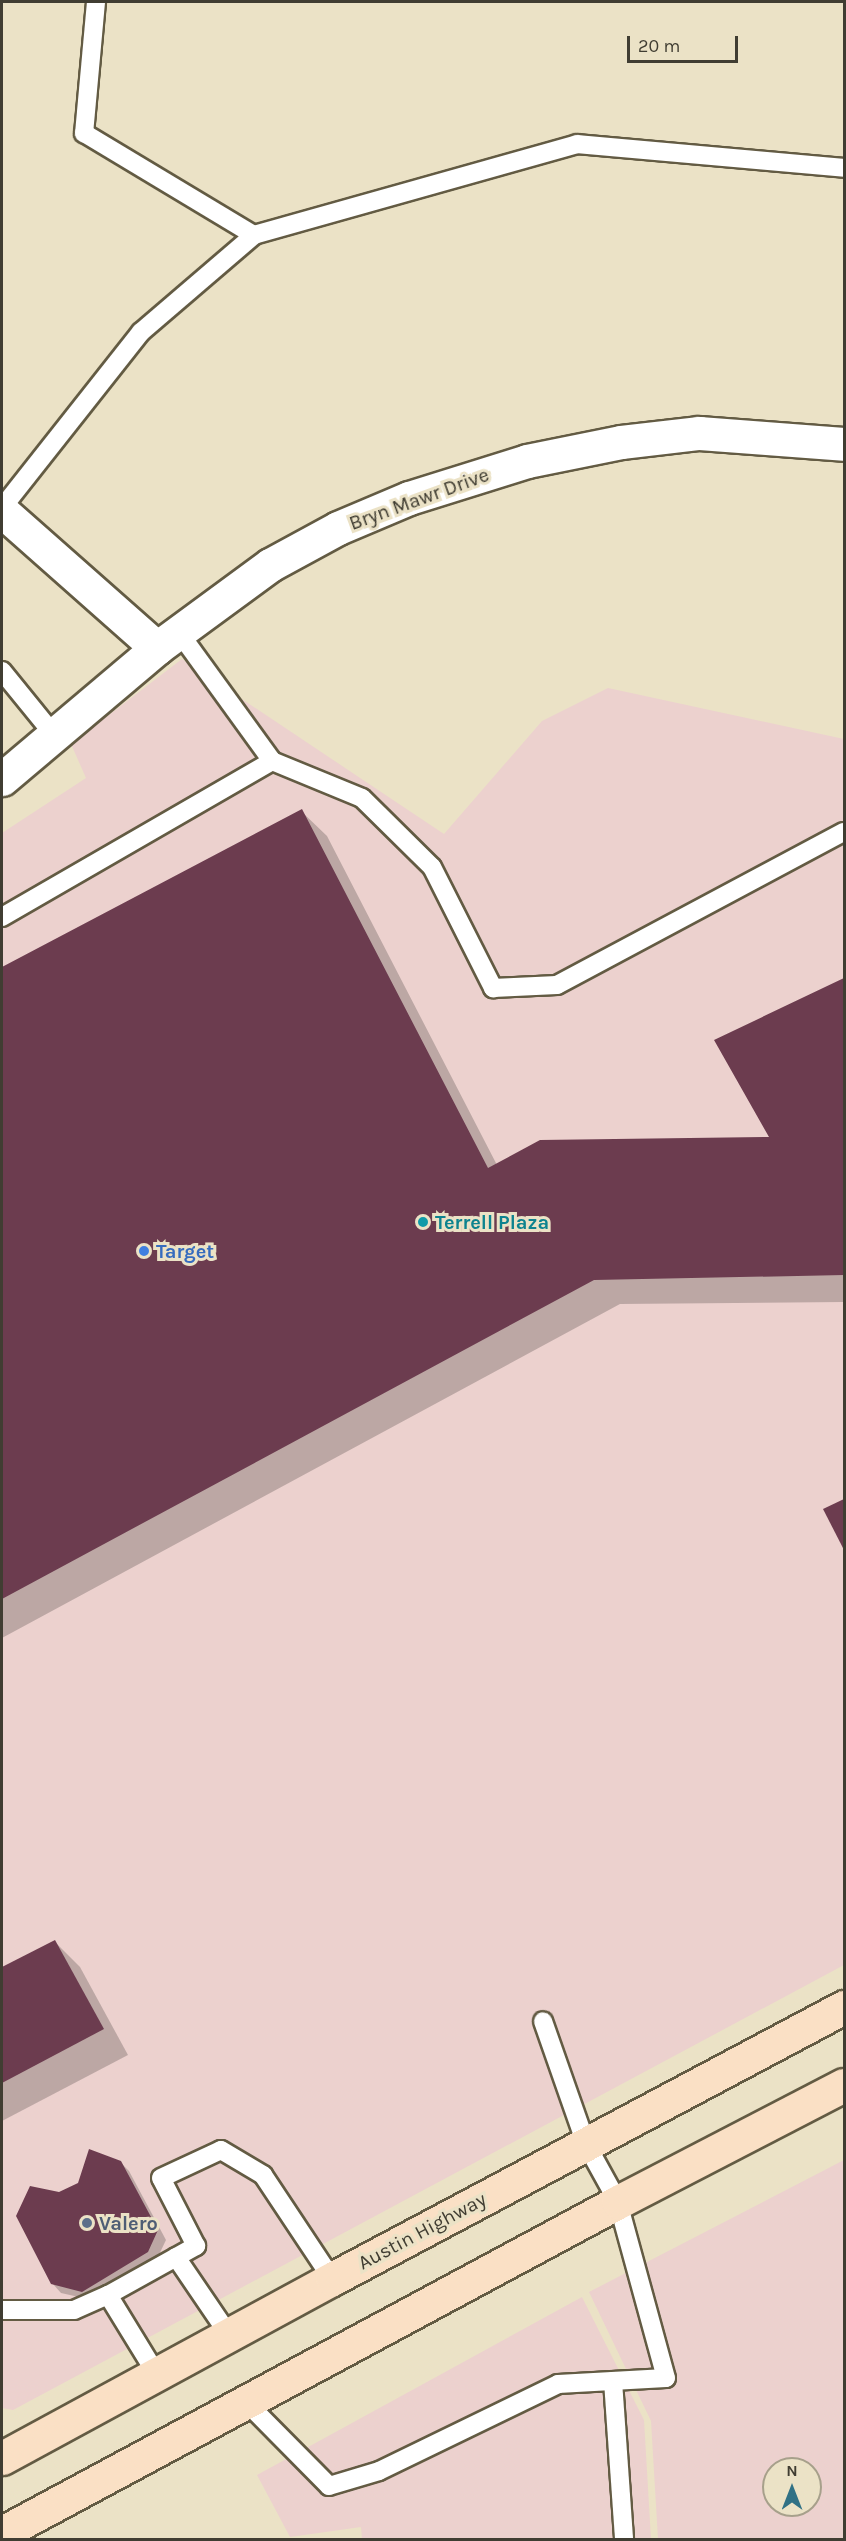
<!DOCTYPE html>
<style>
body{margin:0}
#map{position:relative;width:846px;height:2541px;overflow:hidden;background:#ebe2c6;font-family:Karla,sans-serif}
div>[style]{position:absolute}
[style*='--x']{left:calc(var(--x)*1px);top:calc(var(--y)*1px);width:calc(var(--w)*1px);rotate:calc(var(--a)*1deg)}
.commercial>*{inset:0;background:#ecd1ce}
.shadow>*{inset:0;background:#0003}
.building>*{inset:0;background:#6c3c4f}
.roads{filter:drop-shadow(2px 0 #635b43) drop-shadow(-2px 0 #635b43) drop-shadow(0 2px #635b43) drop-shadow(0 -2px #635b43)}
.service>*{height:18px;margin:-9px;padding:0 9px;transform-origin:9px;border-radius:9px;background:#fff}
.minor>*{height:33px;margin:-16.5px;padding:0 16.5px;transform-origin:16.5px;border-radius:16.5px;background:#fff}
.primary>*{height:33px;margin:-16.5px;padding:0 16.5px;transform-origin:16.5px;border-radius:16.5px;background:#fae0c5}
.dots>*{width:16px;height:16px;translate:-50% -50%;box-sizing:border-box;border:3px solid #ebe2c6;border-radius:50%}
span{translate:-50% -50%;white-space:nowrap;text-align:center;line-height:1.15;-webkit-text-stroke:6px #ebe2c6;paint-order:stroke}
.street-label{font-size:20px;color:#403d32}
.culture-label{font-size:20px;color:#0d838f;font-weight:700}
.left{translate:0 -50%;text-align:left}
.shop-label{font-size:20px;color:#366cbe;font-weight:700}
.service-label{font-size:20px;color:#4e5e75;font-weight:700}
.frame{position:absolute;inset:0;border:3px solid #403d32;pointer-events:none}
.north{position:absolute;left:762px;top:2457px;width:60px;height:60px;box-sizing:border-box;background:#ebe2c6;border:2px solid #a7a08b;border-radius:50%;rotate:0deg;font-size:16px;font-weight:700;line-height:24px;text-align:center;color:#403d32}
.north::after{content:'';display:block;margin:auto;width:21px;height:27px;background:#317185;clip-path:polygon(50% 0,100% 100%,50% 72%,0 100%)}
.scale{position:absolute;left:627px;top:36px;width:111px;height:27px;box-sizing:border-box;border:3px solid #403d32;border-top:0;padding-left:8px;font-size:18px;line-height:21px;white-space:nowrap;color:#403d32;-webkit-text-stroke:4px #ebe2c6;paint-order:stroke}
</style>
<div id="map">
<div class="commercial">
<i style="clip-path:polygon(182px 659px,444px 834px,542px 721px,608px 688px,844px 739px,844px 1965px,13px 2410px,2px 2408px,2px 833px,86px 778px,71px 744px)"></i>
<i style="clip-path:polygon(evenodd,844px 2160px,844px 2539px,658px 2539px,651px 2421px,589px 2292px,844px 2160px,774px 2469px,810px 2469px,810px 2505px,774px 2505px,774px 2469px)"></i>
<i style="clip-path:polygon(582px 2297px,644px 2420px,651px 2539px,362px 2540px,361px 2527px,290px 2537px,257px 2475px)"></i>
</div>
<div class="shadow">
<i style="clip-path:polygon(301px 811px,327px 836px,497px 1165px,771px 1139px,716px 1041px,844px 979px,844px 1302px,620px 1304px,2px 1638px,2px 969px)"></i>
<i style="clip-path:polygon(844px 1500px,844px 1547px,825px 1509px)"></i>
<i style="clip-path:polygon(54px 1941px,80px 1967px,128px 2055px,2px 2121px,2px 1968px)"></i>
<i style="clip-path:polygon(120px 2162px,129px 2171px,166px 2240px,156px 2261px,92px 2300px,61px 2293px,52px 2283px,60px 2193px)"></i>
</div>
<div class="building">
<i style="clip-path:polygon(302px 809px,488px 1168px,540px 1140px,769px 1137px,714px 1040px,844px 978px,844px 1275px,594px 1280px,2px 1599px,2px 967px)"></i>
<i style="clip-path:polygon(844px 1499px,844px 1550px,823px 1509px)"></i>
<i style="clip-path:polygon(55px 1940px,104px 2029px,2px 2083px,2px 1967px)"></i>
<i style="clip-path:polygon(89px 2149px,121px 2161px,158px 2230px,148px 2252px,82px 2292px,51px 2284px,16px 2216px,30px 2186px,59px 2192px,78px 2183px)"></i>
</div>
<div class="roads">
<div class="service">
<i style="--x:96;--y:2;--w:132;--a:95.2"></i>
<i style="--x:84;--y:133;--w:198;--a:31"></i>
<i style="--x:2;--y:508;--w:224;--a:-51.7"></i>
<i style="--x:141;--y:332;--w:149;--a:-40.6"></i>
<i style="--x:254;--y:235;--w:336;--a:-15.7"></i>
<i style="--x:577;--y:144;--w:268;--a:5.1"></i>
<i style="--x:178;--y:631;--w:160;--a:54.1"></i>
<i style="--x:2;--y:671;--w:82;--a:50.9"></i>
<i style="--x:2;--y:917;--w:312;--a:-30"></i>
<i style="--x:272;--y:761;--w:97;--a:22.3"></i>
<i style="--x:362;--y:798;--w:98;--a:44.6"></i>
<i style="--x:432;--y:867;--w:136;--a:63.2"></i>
<i style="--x:493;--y:988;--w:64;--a:-2.7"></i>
<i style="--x:557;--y:985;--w:325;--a:-28.1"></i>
<i style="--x:176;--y:2257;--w:94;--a:55.8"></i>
<i style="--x:108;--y:2295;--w:94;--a:58.5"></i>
<i style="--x:2;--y:2310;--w:72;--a:0"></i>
<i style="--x:74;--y:2310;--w:37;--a:-24"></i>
<i style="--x:108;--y:2295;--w:101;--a:-29.1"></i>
<i style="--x:196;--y:2246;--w:76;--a:-117.2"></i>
<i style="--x:161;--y:2178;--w:66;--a:-25"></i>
<i style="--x:221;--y:2150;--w:49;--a:30.8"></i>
<i style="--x:263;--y:2175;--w:125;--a:56.4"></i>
<i style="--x:613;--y:2381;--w:159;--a:86"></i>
<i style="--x:246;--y:2402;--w:118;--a:45.3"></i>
<i style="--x:329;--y:2486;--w:52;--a:-16.7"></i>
<i style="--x:379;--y:2471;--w:199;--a:-25.9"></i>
<i style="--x:558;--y:2384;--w:108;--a:-3.2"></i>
<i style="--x:666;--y:2378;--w:182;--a:-105.3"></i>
<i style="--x:618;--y:2202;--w:66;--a:-118.9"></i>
<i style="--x:586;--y:2144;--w:130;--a:-109.3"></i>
</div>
<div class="minor">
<i style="--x:2;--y:511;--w:207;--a:41.5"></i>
<i style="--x:2;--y:779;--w:203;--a:-40.2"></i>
<i style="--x:157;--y:648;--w:140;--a:-36.3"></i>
<i style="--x:270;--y:565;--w:77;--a:-28.6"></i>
<i style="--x:338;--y:528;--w:77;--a:-22.9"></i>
<i style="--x:409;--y:498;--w:124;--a:-17.4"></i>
<i style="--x:527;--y:461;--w:96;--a:-11.4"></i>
<i style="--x:621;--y:442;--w:79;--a:-6.6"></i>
<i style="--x:699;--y:433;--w:145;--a:4.3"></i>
</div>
<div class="primary">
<i style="--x:2;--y:2458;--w:375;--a:-28.5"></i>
<i style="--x:332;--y:2279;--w:580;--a:-27.98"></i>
<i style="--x:2;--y:2533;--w:699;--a:-28.25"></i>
<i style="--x:618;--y:2202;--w:254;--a:-27.4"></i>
</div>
</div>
<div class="dots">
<i style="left:423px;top:1222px;background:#0f9aa8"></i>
<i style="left:144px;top:1251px;background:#3f7fe0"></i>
<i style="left:87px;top:2223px;background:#5c6f8a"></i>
</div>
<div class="street-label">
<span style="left:419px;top:499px;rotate:-20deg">Bryn Mawr Drive</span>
<span style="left:422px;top:2231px;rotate:-28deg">Austin Highway</span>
</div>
<div class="culture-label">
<span class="left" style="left:435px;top:1222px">Terrell Plaza</span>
</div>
<div class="shop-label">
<span class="left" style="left:156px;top:1251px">Target</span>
</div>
<div class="service-label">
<span class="left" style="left:99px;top:2223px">Valero</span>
</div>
<div class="frame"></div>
<div class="north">N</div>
<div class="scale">20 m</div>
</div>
